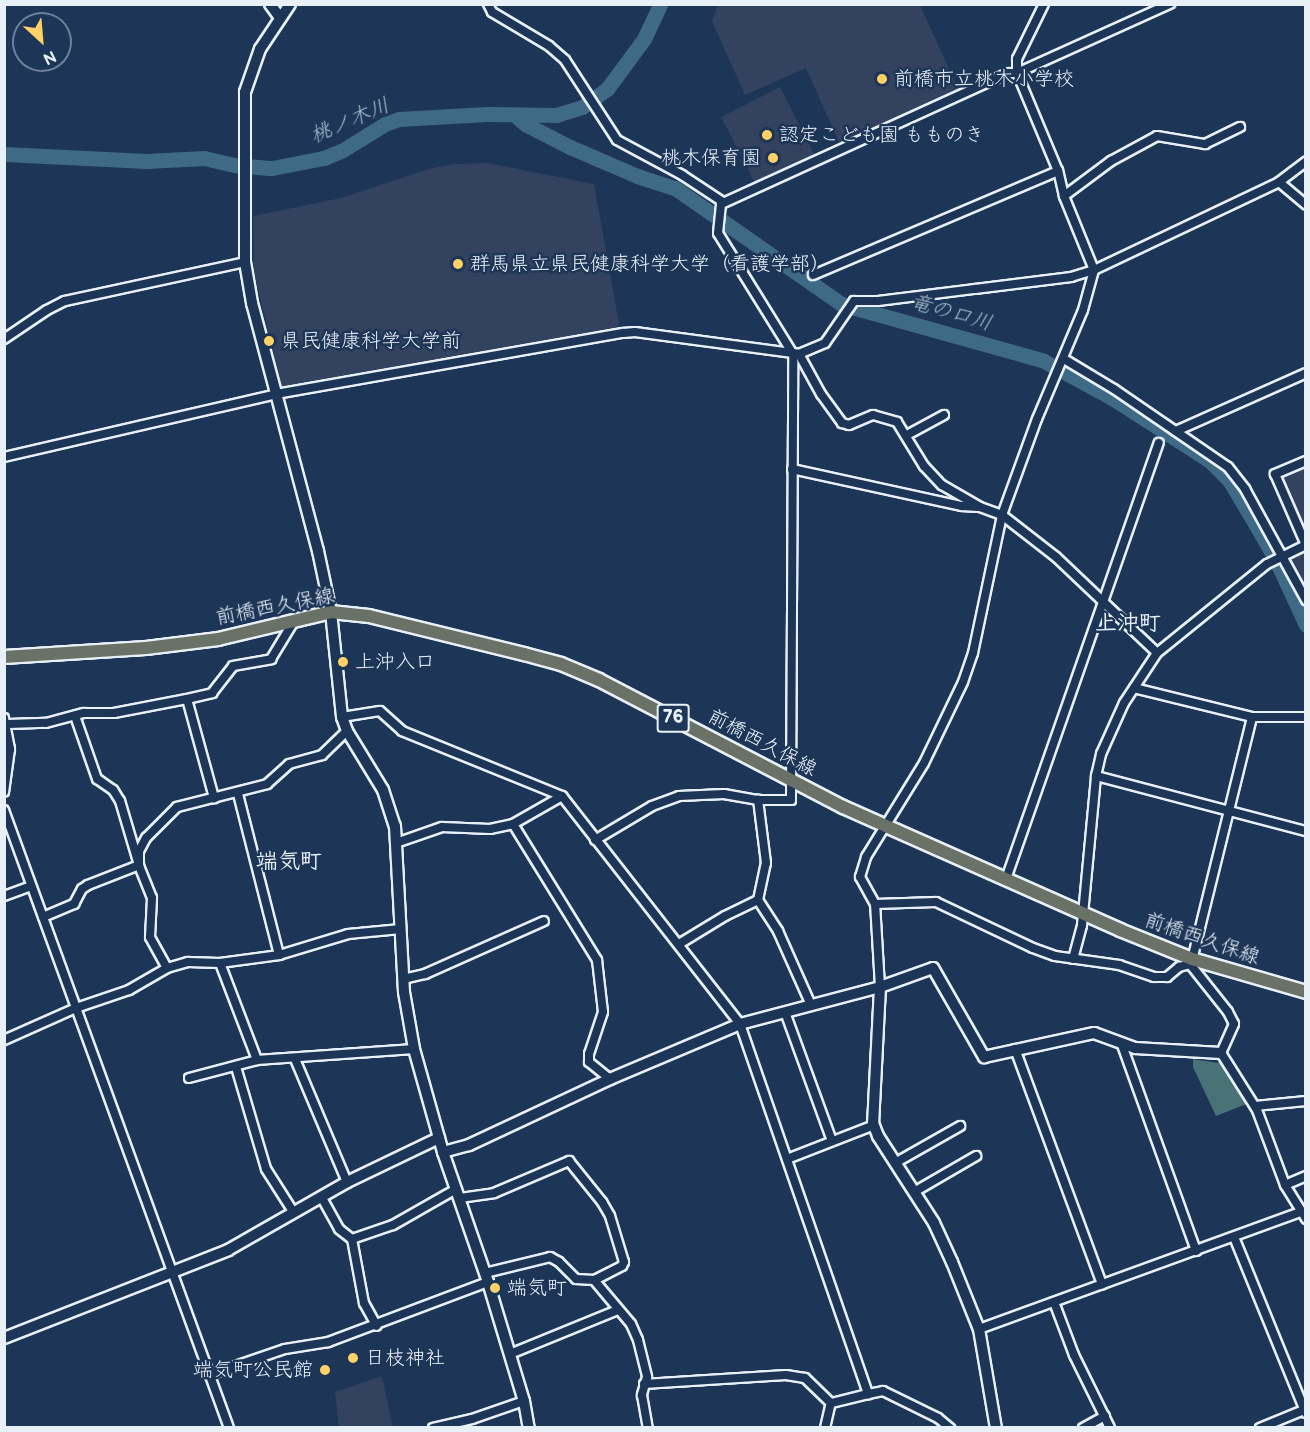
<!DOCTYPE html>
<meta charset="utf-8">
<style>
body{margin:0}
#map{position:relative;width:1310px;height:1432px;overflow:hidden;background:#1d3557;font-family:"Balsamiq Sans","Klee One",sans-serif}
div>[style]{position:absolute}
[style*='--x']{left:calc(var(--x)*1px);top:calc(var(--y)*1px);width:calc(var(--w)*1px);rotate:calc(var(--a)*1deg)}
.built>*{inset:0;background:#33425f;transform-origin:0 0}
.green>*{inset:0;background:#497277}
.river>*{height:15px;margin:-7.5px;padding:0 7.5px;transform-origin:7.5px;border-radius:7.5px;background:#3f6a86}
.roads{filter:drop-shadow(2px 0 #e8f1f8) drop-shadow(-2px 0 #e8f1f8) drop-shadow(0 2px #e8f1f8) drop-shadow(0 -2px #e8f1f8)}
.street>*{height:8px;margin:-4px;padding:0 4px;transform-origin:4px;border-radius:4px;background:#1d3557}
.secondary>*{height:10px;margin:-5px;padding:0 5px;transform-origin:5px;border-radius:5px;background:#1d3557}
.primary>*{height:12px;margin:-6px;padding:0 6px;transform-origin:6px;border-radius:6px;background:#6a7166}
.dots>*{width:16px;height:16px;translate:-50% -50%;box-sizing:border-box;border:3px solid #1d3557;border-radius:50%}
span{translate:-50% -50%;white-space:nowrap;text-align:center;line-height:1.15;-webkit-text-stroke:5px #1d3557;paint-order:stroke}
.shield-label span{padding:2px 4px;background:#1d3557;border:2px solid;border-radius:4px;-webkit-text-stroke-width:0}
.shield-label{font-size:18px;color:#e8f1f8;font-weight:700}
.poi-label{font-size:20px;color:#e8f1f8}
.left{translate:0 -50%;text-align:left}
.right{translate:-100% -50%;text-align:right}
.street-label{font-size:20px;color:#e8f1f8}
.water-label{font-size:21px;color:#adc2d0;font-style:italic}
.quarter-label{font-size:22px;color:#e8f1f8;font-weight:700}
.frame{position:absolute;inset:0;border:6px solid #e8f1f8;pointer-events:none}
.north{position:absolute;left:12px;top:12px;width:60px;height:60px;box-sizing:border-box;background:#1d3557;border:2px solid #6e8097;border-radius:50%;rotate:154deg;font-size:16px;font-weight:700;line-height:24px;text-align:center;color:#e8f1f8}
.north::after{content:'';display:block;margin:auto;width:21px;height:27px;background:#ffd166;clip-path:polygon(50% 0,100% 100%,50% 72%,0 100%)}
</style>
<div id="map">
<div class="built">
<i style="clip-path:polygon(718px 5px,920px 5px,959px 91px,843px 144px,839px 142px,806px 68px,745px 95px,712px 21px)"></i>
<i style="left:780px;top:87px;width:76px;height:66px;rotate:63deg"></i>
<i style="clip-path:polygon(488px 163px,594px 184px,619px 324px,615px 329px,282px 388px,254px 272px,253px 216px,341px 198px,429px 169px,453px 164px)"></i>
<i style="clip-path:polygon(1305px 465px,1305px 536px,1280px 479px)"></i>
<i style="clip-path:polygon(1305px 549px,1305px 595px,1287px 557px)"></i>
<i style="clip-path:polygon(382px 1376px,393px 1427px,339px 1427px,335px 1392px)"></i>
</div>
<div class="green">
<i style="clip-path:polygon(1193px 1059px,1225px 1064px,1249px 1103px,1216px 1116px,1193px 1067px)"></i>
</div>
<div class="river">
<i style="--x:516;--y:116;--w:12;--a:42"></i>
<i style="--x:525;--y:124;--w:51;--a:27.1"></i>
<i style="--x:570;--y:147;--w:73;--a:23.4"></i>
<i style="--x:637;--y:176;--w:40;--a:18"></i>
<i style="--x:675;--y:188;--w:203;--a:34.9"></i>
<i style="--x:841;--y:304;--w:209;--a:15.6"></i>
<i style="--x:1042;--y:360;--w:80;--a:28.5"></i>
<i style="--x:1112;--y:398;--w:117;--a:32.7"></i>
<i style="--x:1210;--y:461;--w:27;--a:45"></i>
<i style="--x:1229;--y:480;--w:52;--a:59"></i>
<i style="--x:1256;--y:525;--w:43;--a:60.4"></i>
<i style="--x:1277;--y:562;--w:69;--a:65.3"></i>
<i style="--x:4;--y:154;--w:143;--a:2.8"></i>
<i style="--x:147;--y:161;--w:57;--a:-3"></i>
<i style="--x:204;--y:158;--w:32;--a:13"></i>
<i style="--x:235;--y:165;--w:37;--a:5"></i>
<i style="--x:272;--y:168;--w:53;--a:-10.9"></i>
<i style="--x:324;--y:158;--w:21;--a:-23"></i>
<i style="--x:343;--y:150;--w:49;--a:-31.8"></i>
<i style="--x:385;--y:124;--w:15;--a:-20"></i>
<i style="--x:399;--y:119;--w:88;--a:-3.3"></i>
<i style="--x:487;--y:114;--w:69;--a:0.8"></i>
<i style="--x:556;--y:115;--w:27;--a:-17"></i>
<i style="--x:582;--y:107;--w:31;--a:-36"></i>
<i style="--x:607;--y:89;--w:62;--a:-53.5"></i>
<i style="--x:644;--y:39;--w:38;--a:-65"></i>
</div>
<div class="roads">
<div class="street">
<i style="--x:488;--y:4;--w:9;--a:63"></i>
<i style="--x:492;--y:12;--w:66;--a:30.8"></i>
<i style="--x:549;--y:46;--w:21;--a:41"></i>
<i style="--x:565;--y:60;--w:95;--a:57"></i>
<i style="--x:617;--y:140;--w:74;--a:28.3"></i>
<i style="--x:682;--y:175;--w:49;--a:33.4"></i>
<i style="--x:1279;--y:182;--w:35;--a:40"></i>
<i style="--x:1064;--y:196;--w:59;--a:-36.7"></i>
<i style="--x:1111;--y:161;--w:52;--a:-28.5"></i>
<i style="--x:1157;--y:136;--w:49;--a:9.5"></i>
<i style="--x:1205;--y:144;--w:39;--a:-26"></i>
<i style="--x:813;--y:275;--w:266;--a:-23"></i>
<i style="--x:4;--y:339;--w:52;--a:-34"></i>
<i style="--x:47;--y:310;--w:20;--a:-27"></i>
<i style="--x:65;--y:301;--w:184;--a:-12.2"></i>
<i style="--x:799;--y:354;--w:46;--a:61.2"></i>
<i style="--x:821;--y:394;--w:36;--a:54"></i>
<i style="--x:842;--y:423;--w:7;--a:16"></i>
<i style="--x:849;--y:425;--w:26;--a:-23"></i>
<i style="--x:873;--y:415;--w:25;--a:16"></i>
<i style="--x:897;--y:422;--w:52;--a:58.5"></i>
<i style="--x:924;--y:466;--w:26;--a:47"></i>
<i style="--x:942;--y:485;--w:44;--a:30.1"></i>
<i style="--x:980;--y:507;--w:23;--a:20"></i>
<i style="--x:1002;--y:515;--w:68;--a:37.9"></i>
<i style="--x:1056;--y:557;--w:139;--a:43.5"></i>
<i style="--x:1064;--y:359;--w:58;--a:31"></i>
<i style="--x:1114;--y:389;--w:138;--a:34.4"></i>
<i style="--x:1228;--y:467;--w:28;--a:52"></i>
<i style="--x:1245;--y:489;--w:127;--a:61.2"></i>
<i style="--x:1176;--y:431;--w:142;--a:-24"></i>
<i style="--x:907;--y:435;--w:42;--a:-28.4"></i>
<i style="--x:4;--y:457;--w:279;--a:-13"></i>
<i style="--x:276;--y:394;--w:352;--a:-10"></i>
<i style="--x:623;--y:333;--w:12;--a:-5"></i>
<i style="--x:635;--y:332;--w:165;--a:7.6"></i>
<i style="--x:799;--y:354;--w:28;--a:-23"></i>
<i style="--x:825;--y:343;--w:51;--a:-55.4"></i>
<i style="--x:854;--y:301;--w:24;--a:0"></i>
<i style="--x:878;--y:301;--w:98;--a:-7.1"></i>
<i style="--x:975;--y:289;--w:97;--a:-7.1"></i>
<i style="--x:1071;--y:277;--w:24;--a:-17"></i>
<i style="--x:1094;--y:270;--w:205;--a:-25.4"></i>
<i style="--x:1279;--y:182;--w:34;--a:-37"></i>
<i style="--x:1306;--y:461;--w:34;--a:157"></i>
<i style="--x:1275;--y:474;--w:77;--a:66.4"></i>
<i style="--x:792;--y:469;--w:174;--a:12.3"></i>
<i style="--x:962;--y:506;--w:16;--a:4"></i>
<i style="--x:1134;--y:688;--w:122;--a:13.8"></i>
<i style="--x:1252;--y:717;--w:54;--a:0"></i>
<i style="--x:187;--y:699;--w:26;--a:-13"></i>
<i style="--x:212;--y:693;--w:34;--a:-52"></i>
<i style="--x:233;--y:666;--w:39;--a:-10"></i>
<i style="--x:271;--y:659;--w:44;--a:-58.8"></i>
<i style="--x:342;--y:717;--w:38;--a:-9"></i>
<i style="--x:380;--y:711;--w:30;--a:42"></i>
<i style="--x:402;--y:731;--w:173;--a:22.1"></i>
<i style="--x:562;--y:796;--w:289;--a:52"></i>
<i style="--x:740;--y:1024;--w:392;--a:70.9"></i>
<i style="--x:868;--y:1394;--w:38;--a:166"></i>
<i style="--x:4;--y:718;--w:32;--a:79"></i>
<i style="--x:10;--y:749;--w:43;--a:97.9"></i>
<i style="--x:8;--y:724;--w:38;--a:-2"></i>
<i style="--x:46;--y:723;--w:39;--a:-15"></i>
<i style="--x:84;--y:713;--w:30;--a:0"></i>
<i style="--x:114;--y:713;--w:74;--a:-10.9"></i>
<i style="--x:187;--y:699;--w:103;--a:74.7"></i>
<i style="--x:1096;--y:776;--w:217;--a:14.7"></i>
<i style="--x:238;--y:794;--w:166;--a:75.7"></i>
<i style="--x:4;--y:810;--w:658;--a:69.99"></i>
<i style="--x:513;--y:824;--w:160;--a:58.3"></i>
<i style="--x:597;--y:960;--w:52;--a:83.4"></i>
<i style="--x:603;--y:1012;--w:44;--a:108.4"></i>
<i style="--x:589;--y:1054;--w:8;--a:90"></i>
<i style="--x:589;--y:1062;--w:27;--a:39"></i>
<i style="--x:595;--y:840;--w:66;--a:-30.8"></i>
<i style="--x:652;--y:806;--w:29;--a:-20"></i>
<i style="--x:679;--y:796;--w:45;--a:-2.5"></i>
<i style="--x:724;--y:794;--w:35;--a:10"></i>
<i style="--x:758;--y:800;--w:33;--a:0"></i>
<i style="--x:791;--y:800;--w:446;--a:-89.7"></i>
<i style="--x:793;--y:354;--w:142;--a:-121.8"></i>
<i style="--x:718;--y:233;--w:29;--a:-84"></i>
<i style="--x:721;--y:204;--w:316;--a:-24.5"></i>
<i style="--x:1009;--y:73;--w:8;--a:0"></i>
<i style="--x:1017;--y:73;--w:168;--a:-24.3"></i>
<i style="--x:396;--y:843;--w:49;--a:-19.2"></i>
<i style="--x:442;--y:827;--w:48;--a:2.4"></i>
<i style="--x:490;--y:829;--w:24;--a:-12"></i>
<i style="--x:513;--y:824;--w:56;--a:-29.7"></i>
<i style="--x:1006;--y:879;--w:462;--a:-70.7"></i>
<i style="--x:4;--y:896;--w:29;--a:-20"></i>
<i style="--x:758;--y:900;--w:38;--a:-78"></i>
<i style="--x:766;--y:863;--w:64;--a:-97.2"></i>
<i style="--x:875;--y:904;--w:61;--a:-1.9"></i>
<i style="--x:936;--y:902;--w:107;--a:25.4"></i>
<i style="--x:1033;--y:948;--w:23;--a:20"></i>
<i style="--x:1055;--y:956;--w:65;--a:8"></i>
<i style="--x:1119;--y:965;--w:37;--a:19"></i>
<i style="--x:1154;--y:977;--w:13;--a:0"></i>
<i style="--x:1167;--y:977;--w:16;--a:-40"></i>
<i style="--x:1179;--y:967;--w:11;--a:-15"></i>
<i style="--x:43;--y:917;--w:34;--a:-23"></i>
<i style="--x:74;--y:904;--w:17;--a:-62"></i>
<i style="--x:82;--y:889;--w:7;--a:-34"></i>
<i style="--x:88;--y:885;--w:55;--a:-21.4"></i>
<i style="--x:139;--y:865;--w:67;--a:-106.5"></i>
<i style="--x:120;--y:801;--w:13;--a:-122"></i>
<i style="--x:113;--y:790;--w:19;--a:-145"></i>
<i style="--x:97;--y:779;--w:67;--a:-109.2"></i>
<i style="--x:679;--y:944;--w:54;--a:-31.3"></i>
<i style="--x:725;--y:916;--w:37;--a:-26"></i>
<i style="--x:758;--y:900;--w:37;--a:57"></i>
<i style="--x:778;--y:931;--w:81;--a:66"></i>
<i style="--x:1073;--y:959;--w:35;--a:-75"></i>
<i style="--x:1082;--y:925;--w:150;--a:-84.6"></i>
<i style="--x:1096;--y:776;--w:23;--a:-77"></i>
<i style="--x:1101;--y:754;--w:56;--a:-65.7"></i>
<i style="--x:1124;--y:703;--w:60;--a:-56.6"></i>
<i style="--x:1157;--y:653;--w:141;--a:-39"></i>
<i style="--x:1267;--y:564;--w:43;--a:-26"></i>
<i style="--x:1192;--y:960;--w:250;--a:-76.1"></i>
<i style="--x:220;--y:963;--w:104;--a:69.1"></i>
<i style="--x:257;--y:1060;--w:157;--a:-4"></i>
<i style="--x:1190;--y:964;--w:61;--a:51.6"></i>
<i style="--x:1228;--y:1012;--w:13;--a:63"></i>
<i style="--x:1234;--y:1024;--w:32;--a:114"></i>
<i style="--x:1221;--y:1053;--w:67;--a:57.7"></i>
<i style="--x:1257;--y:1110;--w:80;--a:69.5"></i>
<i style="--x:1285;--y:1185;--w:40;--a:58"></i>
<i style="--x:167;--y:968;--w:35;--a:-119"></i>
<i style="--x:150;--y:937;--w:39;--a:-87"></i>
<i style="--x:152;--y:898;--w:35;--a:-112"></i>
<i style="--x:139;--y:865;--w:14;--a:-90"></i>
<i style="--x:139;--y:851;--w:15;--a:-62"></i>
<i style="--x:146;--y:838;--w:44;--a:-45"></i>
<i style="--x:177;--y:807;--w:93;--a:-14.3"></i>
<i style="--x:267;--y:784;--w:30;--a:-42"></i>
<i style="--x:289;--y:764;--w:34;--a:-15"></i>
<i style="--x:322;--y:755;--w:35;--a:-44"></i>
<i style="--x:403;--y:979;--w:23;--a:-13"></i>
<i style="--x:425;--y:974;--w:130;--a:-24"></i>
<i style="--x:880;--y:987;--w:83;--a:-93.4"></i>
<i style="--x:875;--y:904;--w:31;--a:-119"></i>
<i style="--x:860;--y:877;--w:21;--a:-73"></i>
<i style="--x:866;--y:857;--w:110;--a:-58.3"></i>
<i style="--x:924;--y:763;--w:90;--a:-64.3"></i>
<i style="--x:963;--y:682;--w:31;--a:-71"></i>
<i style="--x:973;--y:653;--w:141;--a:-78.1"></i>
<i style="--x:1002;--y:515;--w:102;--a:-70"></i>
<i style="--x:1037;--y:419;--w:118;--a:-67.1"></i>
<i style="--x:1083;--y:310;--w:41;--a:-74.6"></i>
<i style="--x:1094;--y:270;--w:80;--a:-112.1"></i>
<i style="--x:1064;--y:196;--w:26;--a:-103"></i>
<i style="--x:1058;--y:171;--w:106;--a:-112.7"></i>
<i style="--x:1017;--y:73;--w:14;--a:-90"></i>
<i style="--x:1017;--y:59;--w:61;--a:-63.9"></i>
<i style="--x:785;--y:1012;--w:137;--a:70"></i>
<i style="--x:4;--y:1040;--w:79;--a:-24"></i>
<i style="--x:76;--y:1008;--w:56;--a:-18.8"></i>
<i style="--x:129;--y:990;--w:44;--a:-30.1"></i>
<i style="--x:167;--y:968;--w:22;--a:-16"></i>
<i style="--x:188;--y:962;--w:32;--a:2"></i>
<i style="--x:220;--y:963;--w:60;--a:-7.7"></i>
<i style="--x:279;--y:955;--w:72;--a:-16.9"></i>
<i style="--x:348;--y:934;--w:53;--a:-5.4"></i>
<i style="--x:1122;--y:1045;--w:219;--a:70.2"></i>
<i style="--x:1015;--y:1049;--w:251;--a:69.7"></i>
<i style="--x:295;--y:1059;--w:134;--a:67.1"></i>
<i style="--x:236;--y:1067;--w:106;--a:73.6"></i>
<i style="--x:266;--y:1169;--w:52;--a:57.5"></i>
<i style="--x:189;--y:1078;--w:70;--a:-14.8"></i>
<i style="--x:1255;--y:1106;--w:51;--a:-5.6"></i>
<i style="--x:787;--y:1159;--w:93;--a:-21.3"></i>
<i style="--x:895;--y:1163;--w:75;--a:-29.6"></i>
<i style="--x:1285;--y:1185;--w:23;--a:-23"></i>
<i style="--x:914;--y:1192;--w:72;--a:-30.1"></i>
<i style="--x:322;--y:1198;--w:35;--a:61"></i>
<i style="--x:339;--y:1229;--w:16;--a:38"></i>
<i style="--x:352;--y:1239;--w:65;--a:79.4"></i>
<i style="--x:364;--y:1303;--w:26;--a:61"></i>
<i style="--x:460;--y:1198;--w:34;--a:-8"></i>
<i style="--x:494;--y:1193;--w:82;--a:-23.1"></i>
<i style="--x:569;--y:1161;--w:53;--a:51.2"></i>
<i style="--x:602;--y:1202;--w:16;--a:60"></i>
<i style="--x:610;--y:1216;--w:48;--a:73.1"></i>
<i style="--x:624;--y:1262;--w:4;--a:117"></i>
<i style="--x:622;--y:1266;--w:31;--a:153"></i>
<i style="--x:594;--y:1280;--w:57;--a:49.9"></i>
<i style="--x:631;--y:1324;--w:17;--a:66"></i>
<i style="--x:638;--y:1340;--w:38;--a:76"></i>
<i style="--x:647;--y:1377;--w:19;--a:106"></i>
<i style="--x:642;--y:1395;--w:34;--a:80"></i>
<i style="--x:1234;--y:1237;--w:190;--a:67.8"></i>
<i style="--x:352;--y:1239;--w:43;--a:-18.9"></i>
<i style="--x:393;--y:1225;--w:73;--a:-29.7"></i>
<i style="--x:485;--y:1273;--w:67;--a:-13.8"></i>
<i style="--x:550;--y:1257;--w:10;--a:29"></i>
<i style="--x:559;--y:1262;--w:24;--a:45"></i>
<i style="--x:576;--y:1279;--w:18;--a:3"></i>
<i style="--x:1054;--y:1302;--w:57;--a:69.3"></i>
<i style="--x:1074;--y:1355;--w:81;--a:63.7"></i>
<i style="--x:979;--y:1329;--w:342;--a:-20"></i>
<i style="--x:510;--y:1354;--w:117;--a:-22.2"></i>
<i style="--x:209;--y:1375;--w:80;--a:-18.9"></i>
<i style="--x:285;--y:1349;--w:44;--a:-9.2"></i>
<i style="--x:328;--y:1342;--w:171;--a:-20.6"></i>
<i style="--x:644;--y:1384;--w:142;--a:-3.6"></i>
<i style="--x:786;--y:1375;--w:19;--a:9"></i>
<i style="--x:805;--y:1378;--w:36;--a:44"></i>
<i style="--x:868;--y:1394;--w:15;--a:-11"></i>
<i style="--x:883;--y:1391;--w:61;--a:26.1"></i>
<i style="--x:938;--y:1418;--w:16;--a:40"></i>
<i style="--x:433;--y:1428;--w:40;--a:-13"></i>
<i style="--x:472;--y:1419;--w:55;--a:-19.1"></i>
<i style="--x:825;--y:1428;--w:26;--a:-77"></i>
<i style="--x:1083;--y:1428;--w:25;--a:-29"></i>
<i style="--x:1260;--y:1428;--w:50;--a:-22.4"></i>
</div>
<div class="secondary">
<i style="--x:270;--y:4;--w:17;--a:54"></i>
<i style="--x:290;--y:4;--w:54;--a:123.7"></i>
<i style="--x:260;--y:49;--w:46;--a:109.2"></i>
<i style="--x:245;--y:92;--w:170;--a:90"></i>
<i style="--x:245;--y:262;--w:42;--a:80.3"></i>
<i style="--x:252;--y:303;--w:257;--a:75.1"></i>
<i style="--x:318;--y:551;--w:62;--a:78"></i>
<i style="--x:331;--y:612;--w:106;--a:84"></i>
<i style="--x:342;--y:717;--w:15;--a:70"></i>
<i style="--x:347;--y:731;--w:69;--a:58.6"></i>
<i style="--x:383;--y:790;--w:38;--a:72"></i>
<i style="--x:395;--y:826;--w:166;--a:86.9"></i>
<i style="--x:404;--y:992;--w:58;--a:80"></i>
<i style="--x:414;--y:1049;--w:107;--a:74.3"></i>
<i style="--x:443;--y:1152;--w:138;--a:70.9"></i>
<i style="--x:488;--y:1282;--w:124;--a:73.2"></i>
<i style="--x:524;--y:1401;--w:27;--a:80"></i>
<i style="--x:880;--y:987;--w:136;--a:92.9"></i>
<i style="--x:873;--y:1123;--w:14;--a:69"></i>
<i style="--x:878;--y:1136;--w:103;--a:57.2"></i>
<i style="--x:934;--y:1223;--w:43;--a:65.2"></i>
<i style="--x:952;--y:1262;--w:72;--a:68.1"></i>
<i style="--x:979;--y:1329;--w:100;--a:80.3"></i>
<i style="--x:443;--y:1152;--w:27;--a:-15"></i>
<i style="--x:469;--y:1145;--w:156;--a:-25.1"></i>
<i style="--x:610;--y:1079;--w:141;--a:-22.9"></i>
<i style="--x:740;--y:1024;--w:145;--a:-14.8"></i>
<i style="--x:880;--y:987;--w:56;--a:-19.7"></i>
<i style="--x:933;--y:968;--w:103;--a:60.2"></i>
<i style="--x:984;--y:1057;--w:113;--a:-12.3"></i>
<i style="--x:1094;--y:1033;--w:44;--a:20.1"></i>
<i style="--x:1135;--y:1048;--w:86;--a:3.3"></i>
<i style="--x:4;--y:1338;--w:241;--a:-21.4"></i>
<i style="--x:228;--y:1250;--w:137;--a:-29.7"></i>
<i style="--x:347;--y:1182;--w:102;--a:-25.6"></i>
</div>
<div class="primary">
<i style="--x:4;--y:657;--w:142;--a:-3.6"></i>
<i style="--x:146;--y:648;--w:73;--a:-7.1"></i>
<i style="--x:218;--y:639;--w:116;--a:-13.4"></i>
<i style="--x:331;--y:612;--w:38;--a:6"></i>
<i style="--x:369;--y:616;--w:160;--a:13.8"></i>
<i style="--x:524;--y:654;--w:38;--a:15"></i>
<i style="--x:561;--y:664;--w:41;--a:22.8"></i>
<i style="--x:599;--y:680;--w:275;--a:27.5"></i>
<i style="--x:843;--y:807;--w:303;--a:23.9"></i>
<i style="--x:1120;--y:930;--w:78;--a:21.9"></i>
<i style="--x:1192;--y:959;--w:119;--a:16.1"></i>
</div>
</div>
<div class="dots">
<i style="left:882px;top:79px;background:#ffd166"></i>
<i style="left:767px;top:135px;background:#ffd166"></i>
<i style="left:773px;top:158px;background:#ffd166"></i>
<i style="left:458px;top:264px;background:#ffd166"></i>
<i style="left:269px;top:341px;background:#ffd166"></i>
<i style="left:343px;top:662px;background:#ffd166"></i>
<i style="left:495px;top:1288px;background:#ffd166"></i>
<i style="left:353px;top:1358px;background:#ffd166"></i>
<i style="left:325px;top:1370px;background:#ffd166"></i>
</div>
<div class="shield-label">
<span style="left:673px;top:718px">76</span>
</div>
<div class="poi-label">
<span class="left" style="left:894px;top:79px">前橋市立桃木小学校</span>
<span class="left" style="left:779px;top:135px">認定こども園 もものき</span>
<span class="right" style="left:761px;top:158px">桃木保育園</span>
<span class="left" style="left:470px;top:264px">群馬県立県民健康科学大学（看護学部）</span>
<span class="left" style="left:281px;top:341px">県民健康科学大学前</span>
<span class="left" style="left:355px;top:662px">上沖入口</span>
<span class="left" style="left:507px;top:1288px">端気町</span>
<span class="left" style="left:365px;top:1358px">日枝神社</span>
<span class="right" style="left:313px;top:1370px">端気町公民館</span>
</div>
<div class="street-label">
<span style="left:275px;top:607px;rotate:-11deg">前橋西久保線</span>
<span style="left:762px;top:743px;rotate:28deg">前橋西久保線</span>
<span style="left:1202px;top:939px;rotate:19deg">前橋西久保線</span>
</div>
<div class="water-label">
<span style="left:350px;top:121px;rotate:-23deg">桃ノ木川</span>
<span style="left:951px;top:313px;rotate:16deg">竜の口川</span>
</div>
<div class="quarter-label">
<span style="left:1128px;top:624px">上沖町</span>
<span style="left:289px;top:862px">端気町</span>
</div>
<div class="frame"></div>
<div class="north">N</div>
</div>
